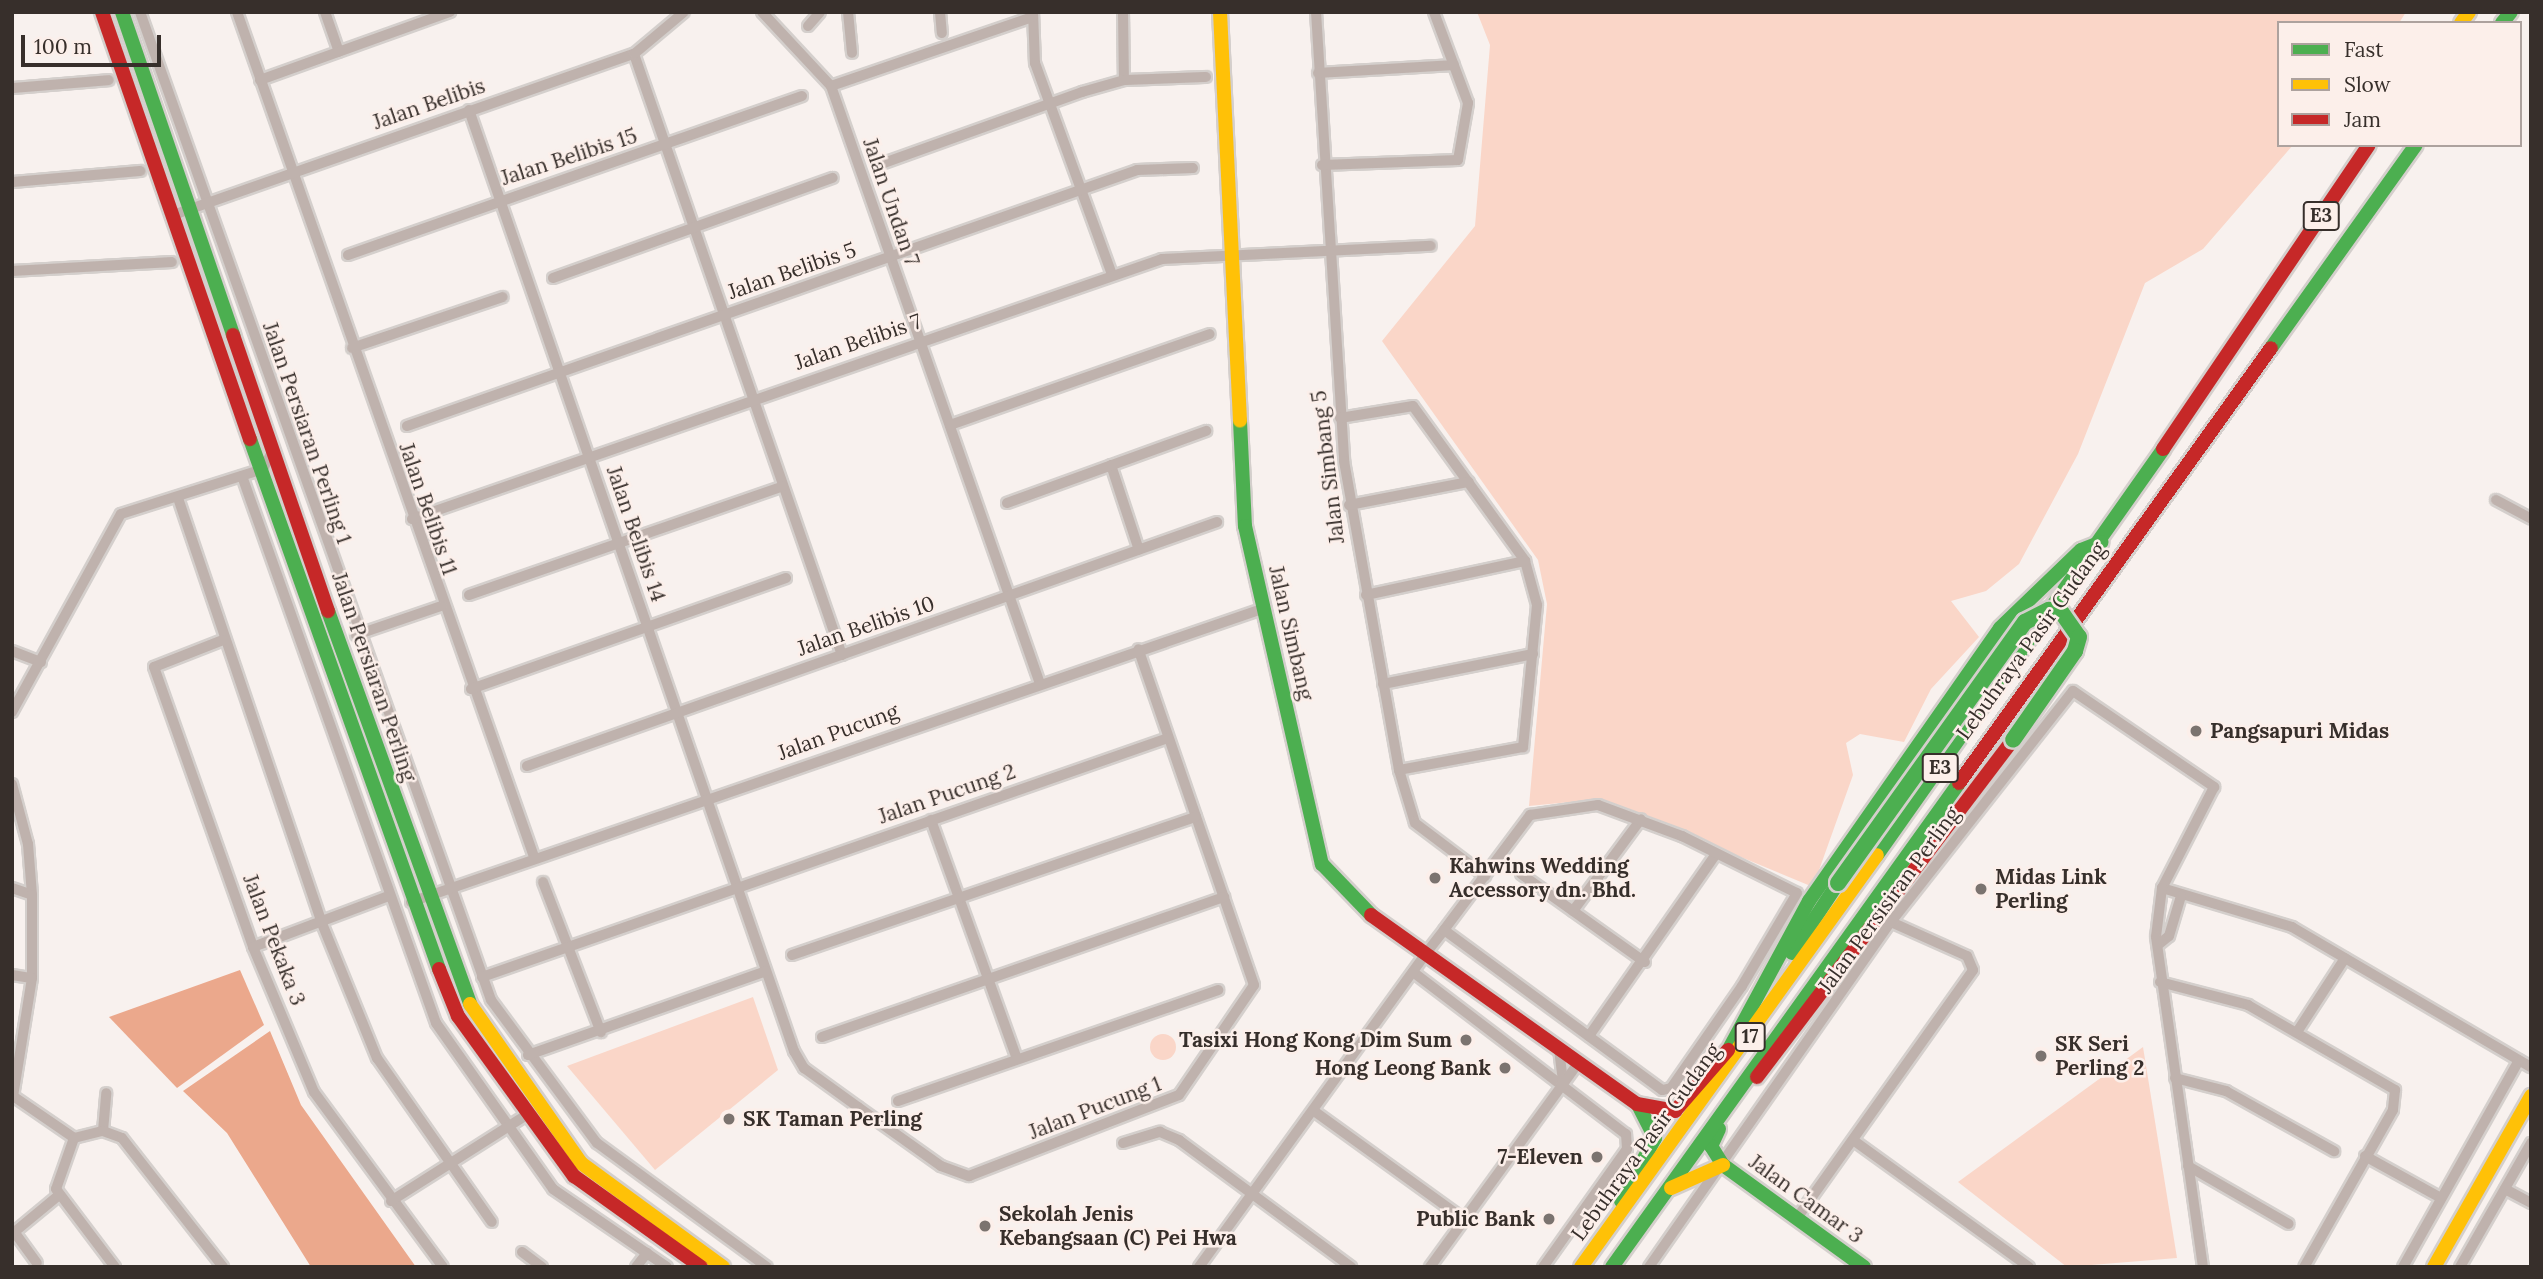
<!DOCTYPE html>
<style>
body{margin:0}
#map{position:relative;width:2543px;height:1279px;overflow:hidden;background:#f8f1ee;font-family:Lora,serif}
div>[style]{position:absolute}
[style*='--x']{left:calc(var(--x)*1px);top:calc(var(--y)*1px);width:calc(var(--w)*1px);rotate:calc(var(--a)*1deg)}
.green>*{inset:0;background:#fad6c8}
.round{border-radius:50%}
.water>*{inset:0;background:#eba88c}
.roads{filter:drop-shadow(2px 0 #d4cfcc) drop-shadow(-2px 0 #d4cfcc) drop-shadow(0 2px #d4cfcc) drop-shadow(0 -2px #d4cfcc)}
.street>*{height:10px;margin:-5px;padding:0 5px;transform-origin:5px;border-radius:5px;background:#bfb2ad}
.fast>*{height:14px;margin:-7px;padding:0 7px;transform-origin:7px;border-radius:7px;background:#4caf50}
.slow>*{height:14px;margin:-7px;padding:0 7px;transform-origin:7px;border-radius:7px;background:#ffc107}
.jam>*{height:14px;margin:-7px;padding:0 7px;transform-origin:7px;border-radius:7px;background:#c62828}
.bridges{filter:drop-shadow(2px 0 #d4cfcc) drop-shadow(-2px 0 #d4cfcc) drop-shadow(0 2px #d4cfcc) drop-shadow(0 -2px #d4cfcc)}
.fast-bridge>*{height:16px;margin:-8px;padding:0 8px;transform-origin:8px;border-radius:8px;background:#4caf50}
.dots>*{width:19px;height:19px;translate:-50% -50%;box-sizing:border-box;border:4px solid #fcefea;border-radius:50%}
span{translate:-50% -50%;white-space:nowrap;text-align:center;line-height:1.15;-webkit-text-stroke:5px #fcefea;paint-order:stroke}
.shield-label span{padding:2px 5px;background:#fcefea;border:2px solid;border-radius:5px;-webkit-text-stroke-width:0}
.shield-label{font-size:19px;color:#372f2b;font-weight:700}
.street-label{font-size:21px;color:#372f2b}
.poi-label{font-size:21px;color:#372f2b;font-weight:700}
.left{translate:0 -50%;text-align:left}
.right{translate:-100% -50%;text-align:right}
.frame{position:absolute;inset:0;border:14px solid #372f2b;pointer-events:none}
.legend{position:absolute;left:2277px;top:21px;width:245px;height:126px;box-sizing:border-box;background:#fcefea;border:2px solid #ada29e;margin:0;padding:9px 12px;list-style:none;font-size:21px;color:#372f2b}
.legend li{display:flex;align-items:center;gap:14px;height:35px}
.legend b{width:35px;border:2px solid #ada29e}
.scale{position:absolute;left:21px;top:35px;width:140px;height:32px;box-sizing:border-box;border:4px solid #372f2b;border-top:0;padding-left:9px;font-size:21px;line-height:24px;white-space:nowrap;color:#372f2b;-webkit-text-stroke:5px #fcefea;paint-order:stroke}
</style>
<div id="map">
<div class="green">
<i style="clip-path:polygon(1477px 12px,2406px 12px,2399px 23px,2279px 23px,2279px 145px,2293px 145px,2203px 249px,2145px 283px,2078px 454px,2019px 564px,1986px 591px,1951px 601px,1979px 637px,1931px 689px,1904px 742px,1860px 734px,1846px 743px,1853px 775px,1813px 887px,1601px 799px,1529px 806px,1547px 604px,1538px 560px,1382px 341px,1475px 226px,1490px 45px)"></i>
<i style="clip-path:polygon(753px 997px,778px 1070px,655px 1170px,567px 1066px)"></i>
<i class="round" style="left:1150px;top:1034px;width:26px;height:26px"></i>
<i style="clip-path:polygon(2143px 1047px,2177px 1258px,2067px 1267px,1958px 1182px)"></i>
</div>
<div class="water">
<i style="clip-path:polygon(240px 970px,264px 1025px,177px 1088px,109px 1017px)"></i>
<i style="clip-path:polygon(270px 1031px,301px 1105px,416px 1267px,311px 1267px,227px 1133px,183px 1091px)"></i>
</div>
<div class="roads">
<div class="street">
<i style="--x:140;--y:12;--w:1048;--a:70.44"></i>
<i style="--x:491;--y:1000;--w:178;--a:53.5"></i>
<i style="--x:597;--y:1143;--w:210;--a:36.1"></i>
<i style="--x:237;--y:12;--w:896;--a:70.63"></i>
<i style="--x:325;--y:12;--w:42;--a:70.7"></i>
<i style="--x:762;--y:12;--w:101;--a:47"></i>
<i style="--x:831;--y:86;--w:630;--a:70.73"></i>
<i style="--x:848;--y:12;--w:41;--a:84.4"></i>
<i style="--x:940;--y:12;--w:21;--a:85"></i>
<i style="--x:1033;--y:12;--w:51;--a:87.8"></i>
<i style="--x:1035;--y:63;--w:226;--a:70"></i>
<i style="--x:1123;--y:12;--w:68;--a:89.2"></i>
<i style="--x:1316;--y:12;--w:450;--a:86.4"></i>
<i style="--x:1344;--y:461;--w:314;--a:79.9"></i>
<i style="--x:1399;--y:770;--w:55;--a:73.2"></i>
<i style="--x:1415;--y:823;--w:88;--a:37.1"></i>
<i style="--x:808;--y:26;--w:18;--a:-49"></i>
<i style="--x:634;--y:54;--w:636;--a:70.91"></i>
<i style="--x:1318;--y:73;--w:136;--a:-3.4"></i>
<i style="--x:260;--y:80;--w:202;--a:-19.7"></i>
<i style="--x:831;--y:86;--w:213;--a:-18.9"></i>
<i style="--x:12;--y:88;--w:97;--a:-4.7"></i>
<i style="--x:469;--y:110;--w:996;--a:70.95"></i>
<i style="--x:794;--y:1051;--w:20;--a:60"></i>
<i style="--x:804;--y:1068;--w:67;--a:35.8"></i>
<i style="--x:858;--y:1107;--w:102;--a:35.4"></i>
<i style="--x:941;--y:1166;--w:30;--a:20"></i>
<i style="--x:969;--y:1176;--w:225;--a:-21.1"></i>
<i style="--x:1179;--y:1095;--w:133;--a:-55.7"></i>
<i style="--x:1254;--y:985;--w:355;--a:-109"></i>
<i style="--x:881;--y:164;--w:214;--a:-19.7"></i>
<i style="--x:1082;--y:92;--w:44;--a:-15.9"></i>
<i style="--x:1124;--y:80;--w:82;--a:-2.1"></i>
<i style="--x:1322;--y:165;--w:136;--a:-2.1"></i>
<i style="--x:1458;--y:160;--w:58;--a:-80"></i>
<i style="--x:1468;--y:103;--w:97;--a:-110.5"></i>
<i style="--x:12;--y:182;--w:129;--a:-4.9"></i>
<i style="--x:176;--y:214;--w:485;--a:-19.3"></i>
<i style="--x:634;--y:54;--w:65;--a:-40"></i>
<i style="--x:348;--y:255;--w:481;--a:-19.3"></i>
<i style="--x:12;--y:271;--w:160;--a:-3.2"></i>
<i style="--x:553;--y:278;--w:297;--a:-19.7"></i>
<i style="--x:352;--y:348;--w:159;--a:-18.7"></i>
<i style="--x:1340;--y:418;--w:74;--a:-9.3"></i>
<i style="--x:1413;--y:406;--w:191;--a:54.1"></i>
<i style="--x:1525;--y:561;--w:46;--a:74.7"></i>
<i style="--x:1537;--y:605;--w:143;--a:95.6"></i>
<i style="--x:1523;--y:747;--w:126;--a:169.5"></i>
<i style="--x:950;--y:425;--w:275;--a:-19.3"></i>
<i style="--x:407;--y:426;--w:774;--a:-19.32"></i>
<i style="--x:1137;--y:170;--w:56;--a:-2"></i>
<i style="--x:1111;--y:465;--w:89;--a:71.8"></i>
<i style="--x:242;--y:476;--w:580;--a:70.47"></i>
<i style="--x:436;--y:1023;--w:203;--a:54.8"></i>
<i style="--x:553;--y:1189;--w:138;--a:34.4"></i>
<i style="--x:178;--y:498;--w:447;--a:71.3"></i>
<i style="--x:321;--y:921;--w:148;--a:67.8"></i>
<i style="--x:377;--y:1058;--w:200;--a:55"></i>
<i style="--x:2496;--y:500;--w:40;--a:28"></i>
<i style="--x:1007;--y:503;--w:212;--a:-19.9"></i>
<i style="--x:1349;--y:505;--w:122;--a:-10.9"></i>
<i style="--x:412;--y:519;--w:794;--a:-19.12"></i>
<i style="--x:1162;--y:259;--w:269;--a:-2.8"></i>
<i style="--x:469;--y:595;--w:332;--a:-19.1"></i>
<i style="--x:1366;--y:595;--w:163;--a:-12.1"></i>
<i style="--x:356;--y:635;--w:90;--a:-18.8"></i>
<i style="--x:223;--y:640;--w:74;--a:158.6"></i>
<i style="--x:154;--y:667;--w:297;--a:70.5"></i>
<i style="--x:253;--y:947;--w:157;--a:67.2"></i>
<i style="--x:314;--y:1092;--w:217;--a:53.6"></i>
<i style="--x:12;--y:651;--w:31;--a:21"></i>
<i style="--x:1383;--y:684;--w:153;--a:-11.3"></i>
<i style="--x:471;--y:689;--w:334;--a:-19.4"></i>
<i style="--x:12;--y:712;--w:226;--a:-61.2"></i>
<i style="--x:121;--y:514;--w:149;--a:-17.6"></i>
<i style="--x:263;--y:469;--w:19;--a:-62"></i>
<i style="--x:527;--y:766;--w:732;--a:-19.47"></i>
<i style="--x:12;--y:784;--w:62;--a:75.1"></i>
<i style="--x:28;--y:844;--w:51;--a:85.5"></i>
<i style="--x:931;--y:820;--w:254;--a:70.2"></i>
<i style="--x:1521;--y:874;--w:152;--a:35.4"></i>
<i style="--x:543;--y:882;--w:161;--a:68.9"></i>
<i style="--x:12;--y:888;--w:21;--a:19"></i>
<i style="--x:32;--y:895;--w:83;--a:90"></i>
<i style="--x:32;--y:978;--w:120;--a:99.1"></i>
<i style="--x:13;--y:1096;--w:74;--a:34.5"></i>
<i style="--x:74;--y:1138;--w:54;--a:109.4"></i>
<i style="--x:56;--y:1189;--w:98;--a:52.9"></i>
<i style="--x:2162;--y:888;--w:136;--a:16.7"></i>
<i style="--x:2292;--y:927;--w:277;--a:30.4"></i>
<i style="--x:411;--y:902;--w:903;--a:-19"></i>
<i style="--x:1573;--y:911;--w:114;--a:-53.5"></i>
<i style="--x:2159;--y:944;--w:13;--a:-39"></i>
<i style="--x:2169;--y:936;--w:42;--a:-73.3"></i>
<i style="--x:253;--y:947;--w:142;--a:-20.6"></i>
<i style="--x:792;--y:955;--w:427;--a:-18.9"></i>
<i style="--x:1413;--y:972;--w:268;--a:37.3"></i>
<i style="--x:1626;--y:1134;--w:15;--a:86"></i>
<i style="--x:1627;--y:1149;--w:145;--a:125.4"></i>
<i style="--x:12;--y:975;--w:20;--a:9"></i>
<i style="--x:482;--y:977;--w:726;--a:-19.21"></i>
<i style="--x:2160;--y:982;--w:91;--a:14.6"></i>
<i style="--x:2248;--y:1005;--w:170;--a:30"></i>
<i style="--x:2395;--y:1090;--w:20;--a:96"></i>
<i style="--x:2393;--y:1110;--w:180;--a:119.5"></i>
<i style="--x:2297;--y:1032;--w:88;--a:-57"></i>
<i style="--x:1589;--y:1036;--w:222;--a:-55.1"></i>
<i style="--x:822;--y:1037;--w:426;--a:-19.2"></i>
<i style="--x:1559;--y:1049;--w:33;--a:83"></i>
<i style="--x:528;--y:1055;--w:252;--a:-19.4"></i>
<i style="--x:2175;--y:1078;--w:53;--a:14.3"></i>
<i style="--x:2226;--y:1091;--w:124;--a:29.1"></i>
<i style="--x:898;--y:1101;--w:339;--a:-19.1"></i>
<i style="--x:1314;--y:1111;--w:185;--a:35.8"></i>
<i style="--x:103;--y:1131;--w:38;--a:-85"></i>
<i style="--x:74;--y:1138;--w:30;--a:-14"></i>
<i style="--x:103;--y:1131;--w:20;--a:20"></i>
<i style="--x:122;--y:1138;--w:164;--a:51.9"></i>
<i style="--x:1853;--y:1140;--w:217;--a:35.8"></i>
<i style="--x:1123;--y:1143;--w:39;--a:-17"></i>
<i style="--x:1160;--y:1132;--w:21;--a:23"></i>
<i style="--x:1179;--y:1140;--w:214;--a:36.4"></i>
<i style="--x:2365;--y:1156;--w:87;--a:28.9"></i>
<i style="--x:2188;--y:1166;--w:116;--a:29.9"></i>
<i style="--x:2505;--y:1189;--w:30;--a:28"></i>
<i style="--x:391;--y:1201;--w:159;--a:-32.4"></i>
<i style="--x:1797;--y:1218;--w:304;--a:-54.6"></i>
<i style="--x:1973;--y:970;--w:15;--a:-113"></i>
<i style="--x:1967;--y:956;--w:83;--a:-155.9"></i>
<i style="--x:15;--y:1233;--w:37;--a:54"></i>
<i style="--x:12;--y:1234;--w:61;--a:-39.7"></i>
<i style="--x:522;--y:1252;--w:25;--a:37"></i>
<i style="--x:636;--y:1267;--w:18;--a:-52"></i>
<i style="--x:1199;--y:1267;--w:389;--a:-54.1"></i>
<i style="--x:1427;--y:952;--w:28;--a:-52"></i>
<i style="--x:1444;--y:930;--w:144;--a:-53.2"></i>
<i style="--x:1530;--y:815;--w:69;--a:-8.4"></i>
<i style="--x:1598;--y:805;--w:90;--a:20.3"></i>
<i style="--x:1682;--y:836;--w:128;--a:26.4"></i>
<i style="--x:1797;--y:893;--w:108;--a:120.6"></i>
<i style="--x:1742;--y:986;--w:124;--a:124.8"></i>
<i style="--x:1671;--y:1088;--w:9;--a:167"></i>
<i style="--x:1662;--y:1090;--w:270;--a:-143.7"></i>
<i style="--x:1430;--y:1267;--w:252;--a:-54"></i>
<i style="--x:1649;--y:1267;--w:421;--a:-55"></i>
<i style="--x:1891;--y:922;--w:294;--a:-51.8"></i>
<i style="--x:2073;--y:691;--w:171;--a:34.2"></i>
<i style="--x:2214;--y:787;--w:114;--a:117.2"></i>
<i style="--x:2162;--y:888;--w:49;--a:97"></i>
<i style="--x:2156;--y:937;--w:333;--a:81.9"></i>
<i style="--x:2403;--y:1267;--w:237;--a:-60.7"></i>
<i style="--x:2460;--y:1267;--w:143;--a:-60.2"></i>
</div>
<div class="fast">
<i style="--x:122;--y:12;--w:342;--a:71"></i>
<i style="--x:2502;--y:23;--w:14;--a:-51"></i>
<i style="--x:2271;--y:348;--w:249;--a:-54.5"></i>
<i style="--x:1240;--y:421;--w:105;--a:87.3"></i>
<i style="--x:1245;--y:526;--w:347;--a:77.2"></i>
<i style="--x:1322;--y:864;--w:71;--a:46.1"></i>
<i style="--x:250;--y:439;--w:563;--a:70.37"></i>
<i style="--x:328;--y:611;--w:418;--a:70.1"></i>
<i style="--x:1877;--y:855;--w:497;--a:-54.8"></i>
<i style="--x:1792;--y:953;--w:84;--a:-56.7"></i>
<i style="--x:1730;--y:1047;--w:166;--a:-61.6"></i>
<i style="--x:1809;--y:901;--w:333;--a:-55"></i>
<i style="--x:2000;--y:628;--w:112;--a:-43.9"></i>
<i style="--x:2081;--y:550;--w:22;--a:-21"></i>
<i style="--x:1719;--y:1129;--w:19;--a:115"></i>
<i style="--x:1711;--y:1146;--w:22;--a:58"></i>
<i style="--x:1723;--y:1165;--w:174;--a:35.9"></i>
<i style="--x:1621;--y:1201;--w:72;--a:-61.6"></i>
<i style="--x:1655;--y:1138;--w:37;--a:-117"></i>
<i style="--x:1612;--y:1267;--w:596;--a:-54.36"></i>
</div>
<div class="slow">
<i style="--x:1220;--y:12;--w:409;--a:87.2"></i>
<i style="--x:2461;--y:23;--w:14;--a:-54"></i>
<i style="--x:470;--y:1004;--w:194;--a:55.1"></i>
<i style="--x:581;--y:1163;--w:176;--a:36.2"></i>
<i style="--x:1671;--y:1188;--w:57;--a:-23.9"></i>
<i style="--x:1581;--y:1267;--w:507;--a:-54.3"></i>
<i style="--x:2434;--y:1267;--w:197;--a:-60.4"></i>
</div>
<div class="jam">
<i style="--x:102;--y:12;--w:452;--a:70.9"></i>
<i style="--x:233;--y:335;--w:292;--a:71"></i>
<i style="--x:2163;--y:449;--w:367;--a:-55.9"></i>
<i style="--x:1959;--y:783;--w:535;--a:-54.35"></i>
<i style="--x:1371;--y:915;--w:326;--a:35.4"></i>
<i style="--x:1637;--y:1104;--w:39;--a:10"></i>
<i style="--x:1675;--y:1111;--w:81;--a:-49"></i>
<i style="--x:439;--y:969;--w:51;--a:68"></i>
<i style="--x:458;--y:1016;--w:198;--a:54.1"></i>
<i style="--x:574;--y:1176;--w:156;--a:35.6"></i>
<i style="--x:1757;--y:1077;--w:423;--a:-52.8"></i>
</div>
</div>
<div class="bridges">
<div class="fast-bridge">
<i style="--x:1838;--y:883;--w:321;--a:-54.4"></i>
<i style="--x:2025;--y:622;--w:27;--a:-27"></i>
<i style="--x:2049;--y:610;--w:13;--a:13"></i>
<i style="--x:2062;--y:613;--w:29;--a:55"></i>
<i style="--x:2079;--y:637;--w:15;--a:106"></i>
<i style="--x:2075;--y:651;--w:108;--a:124.9"></i>
</div>
</div>
<div class="dots">
<i style="left:2196px;top:731px;background:#7b736f"></i>
<i style="left:1435px;top:878px;background:#7b736f"></i>
<i style="left:1981px;top:889px;background:#7b736f"></i>
<i style="left:1466px;top:1040px;background:#7b736f"></i>
<i style="left:2041px;top:1056px;background:#7b736f"></i>
<i style="left:1505px;top:1068px;background:#7b736f"></i>
<i style="left:729px;top:1119px;background:#7b736f"></i>
<i style="left:1597px;top:1157px;background:#7b736f"></i>
<i style="left:1549px;top:1219px;background:#7b736f"></i>
<i style="left:985px;top:1226px;background:#7b736f"></i>
</div>
<div class="shield-label">
<span style="left:2321px;top:216px">E3</span>
<span style="left:1940px;top:768px">E3</span>
<span style="left:1750px;top:1037px">17</span>
</div>
<div class="street-label">
<span style="left:429px;top:104px;rotate:-19deg">Jalan Belibis</span>
<span style="left:569px;top:157px;rotate:-18deg">Jalan Belibis 15</span>
<span style="left:891px;top:202px;rotate:71deg">Jalan Undan 7</span>
<span style="left:792px;top:271px;rotate:-19deg">Jalan Belibis 5</span>
<span style="left:858px;top:342px;rotate:-19deg">Jalan Belibis 7</span>
<span style="left:307px;top:433px;rotate:71deg">Jalan Persiaran Perling 1</span>
<span style="left:1328px;top:467px;rotate:-97deg">Jalan Simbang 5</span>
<span style="left:428px;top:509px;rotate:71deg">Jalan Belibis 11</span>
<span style="left:636px;top:534px;rotate:71deg">Jalan Belibis 14</span>
<span style="left:866px;top:626px;rotate:-19deg">Jalan Belibis 10</span>
<span style="left:1291px;top:633px;rotate:77deg">Jalan Simbang</span>
<span style="left:2031px;top:641px;rotate:-54deg">Lebuhraya Pasir Gudang</span>
<span style="left:374px;top:677px;rotate:71deg">Jalan Persiaran Perling</span>
<span style="left:838px;top:732px;rotate:-20deg">Jalan Pucung</span>
<span style="left:947px;top:794px;rotate:-19deg">Jalan Pucung 2</span>
<span style="left:1889px;top:900px;rotate:-54deg">Jalan Persisiran Perling</span>
<span style="left:274px;top:940px;rotate:69deg">Jalan Pekaka 3</span>
<span style="left:1095px;top:1108px;rotate:-21deg">Jalan Pucung 1</span>
<span style="left:1646px;top:1142px;rotate:-54deg">Lebuhraya Pasir Gudang</span>
<span style="left:1806px;top:1199px;rotate:36deg">Jalan Camar 3</span>
</div>
<div class="poi-label">
<span class="left" style="left:2210px;top:731px">Pangsapuri Midas</span>
<span class="left" style="left:1449px;top:878px">Kahwins Wedding<br>Accessory dn. Bhd.</span>
<span class="left" style="left:1995px;top:889px">Midas Link<br>Perling</span>
<span class="right" style="left:1452px;top:1040px">Tasixi Hong Kong Dim Sum</span>
<span class="left" style="left:2055px;top:1056px">SK Seri<br>Perling 2</span>
<span class="right" style="left:1491px;top:1068px">Hong Leong Bank</span>
<span class="left" style="left:743px;top:1119px">SK Taman Perling</span>
<span class="right" style="left:1583px;top:1157px">7-Eleven</span>
<span class="left" style="left:999px;top:1226px">Sekolah Jenis<br>Kebangsaan (C) Pei Hwa</span>
<span class="right" style="left:1535px;top:1219px">Public Bank</span>
</div>
<div class="frame"></div>
<ul class="legend">
<li><b style="height:9px;background:#4caf50"></b>Fast</li>
<li><b style="height:9px;background:#ffc107"></b>Slow</li>
<li><b style="height:9px;background:#c62828"></b>Jam</li>
</ul>
<div class="scale">100 m</div>
</div>
